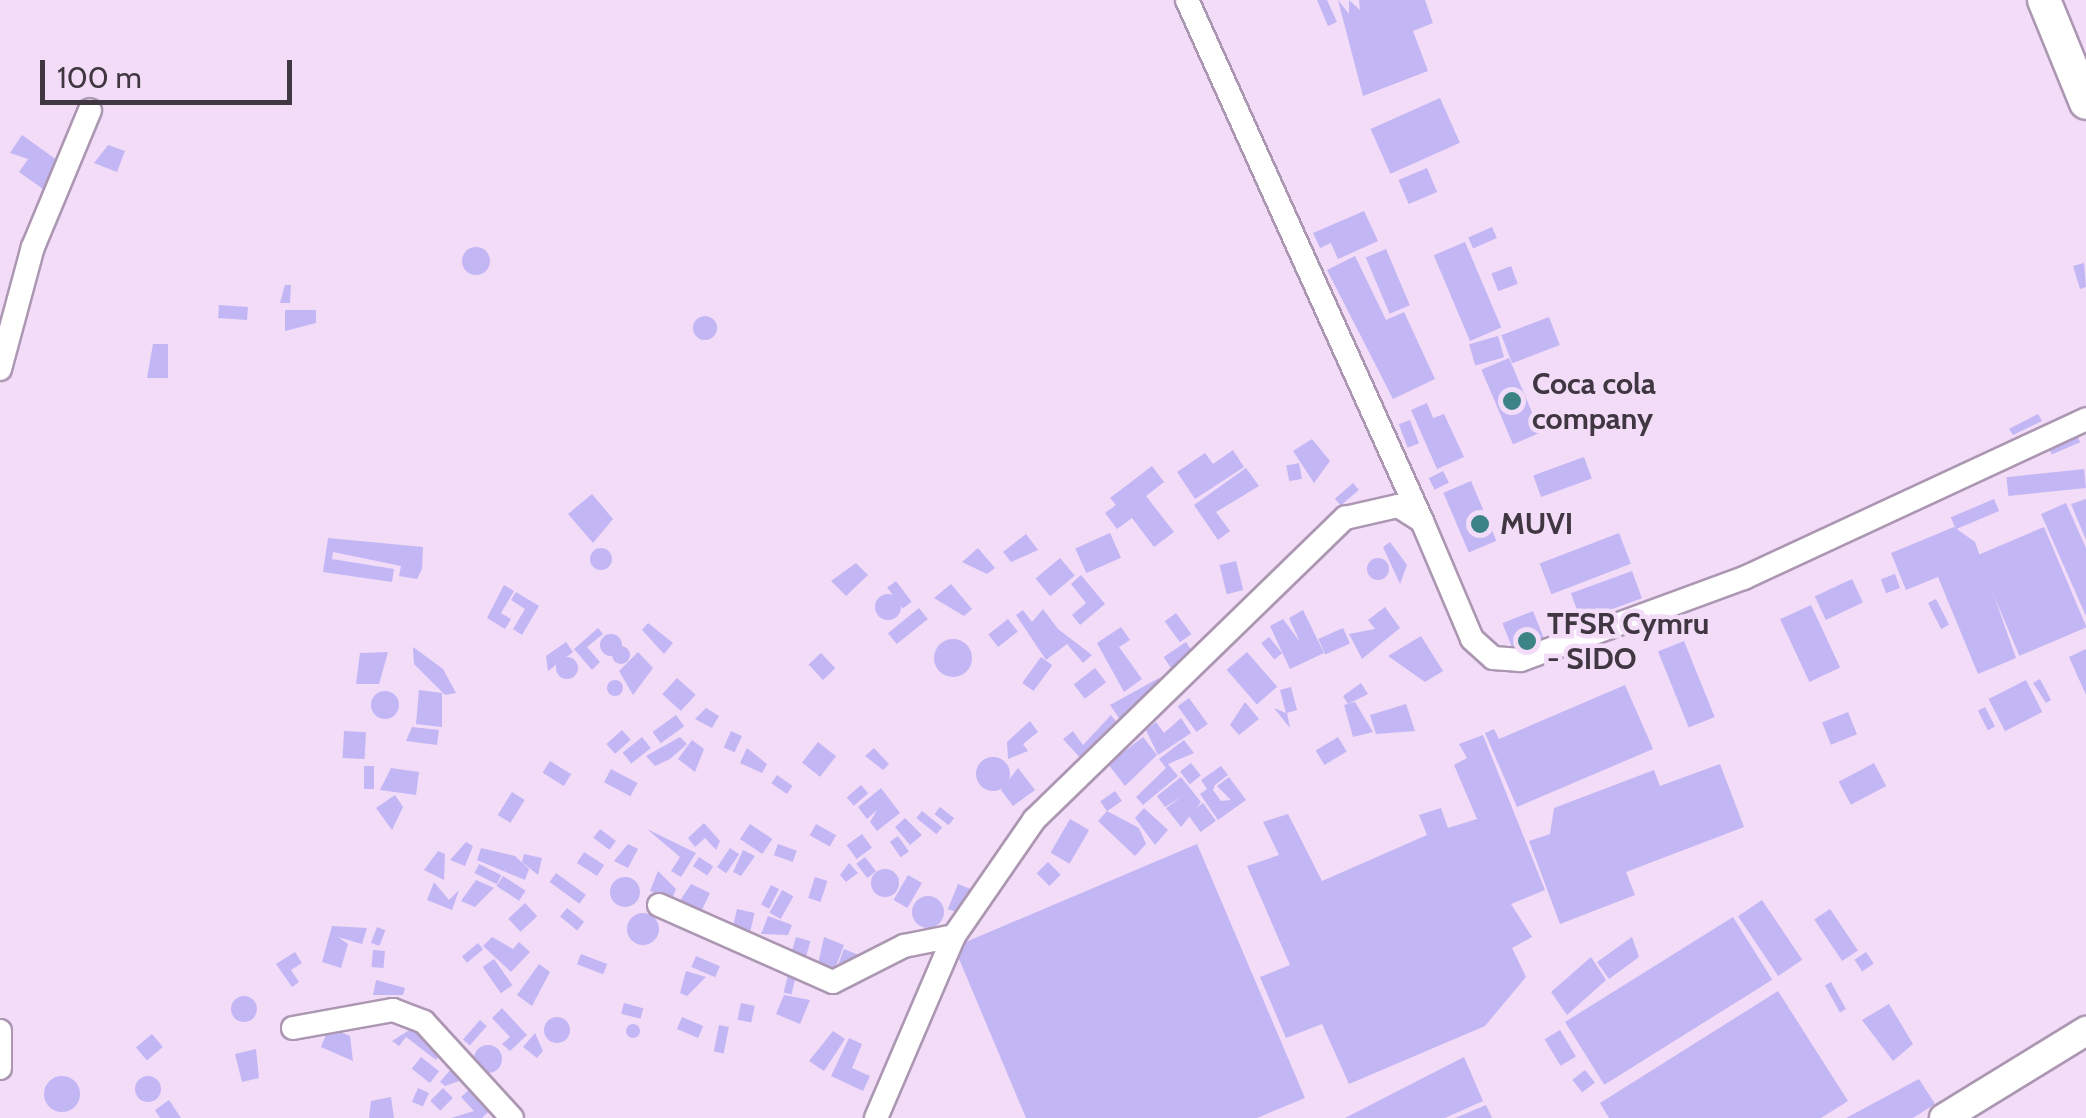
<!DOCTYPE html>
<style>
body{margin:0}
#map{position:relative;width:2086px;height:1118px;overflow:hidden;background:#f2dcf8;font-family:Cabin,sans-serif}
div>[style]{position:absolute}
[style*='--x']{left:calc(var(--x)*1px);top:calc(var(--y)*1px);width:calc(var(--w)*1px);rotate:calc(var(--a)*1deg)}
.building>*{inset:0;background:#c3b6f4;transform-origin:0 0}
.round{border-radius:50%}
.roads{filter:drop-shadow(2px 0 #ac97b2) drop-shadow(-2px 0 #ac97b2) drop-shadow(0 2px #ac97b2) drop-shadow(0 -2px #ac97b2)}
.minor>*{height:22px;margin:-11px;padding:0 11px;transform-origin:11px;border-radius:11px;background:#fff}
.major>*{height:28px;margin:-14px;padding:0 14px;transform-origin:14px;border-radius:14px;background:#fff}
.highway>*{height:32px;margin:-16px;padding:0 16px;transform-origin:16px;border-radius:16px;background:#fff}
.dots>*{width:28px;height:28px;translate:-50% -50%;box-sizing:border-box;border:5px solid #f2dcf8;border-radius:50%}
span{translate:-50% -50%;white-space:nowrap;text-align:center;line-height:1.15;-webkit-text-stroke:9px #f2dcf8;paint-order:stroke}
.poi-label{font-size:30px;color:#403742;font-weight:700}
.left{translate:0 -50%;text-align:left}
.scale{position:absolute;left:40px;top:60px;width:252px;height:45px;box-sizing:border-box;border:5px solid #403742;border-top:0;padding-left:12px;font-size:30px;line-height:35px;white-space:nowrap;color:#403742;-webkit-text-stroke:8px #f2dcf8;paint-order:stroke}
</style>
<div id="map">
<div class="building">
<i style="clip-path:polygon(1317px 0,1327px 0,1337px 22px,1328px 26px)"></i>
<i style="clip-path:polygon(1338px 0,1349px 14px,1349px 0,1360px 10px,1359px 0,1425px 0,1433px 23px,1413px 31px,1428px 71px,1363px 96px)"></i>
<i style="left:1440px;top:98px;width:49px;height:76px;rotate:66deg"></i>
<i style="clip-path:polygon(22px 135px,61px 163px,43px 189px,19px 172px,28px 159px,10px 153px)"></i>
<i style="clip-path:polygon(108px 145px,125px 151px,117px 172px,94px 163px)"></i>
<i style="left:1427px;top:168px;width:26px;height:31px;rotate:67deg"></i>
<i style="clip-path:polygon(1364px 211px,1378px 241px,1338px 259px,1331px 243px,1320px 248px,1313px 233px)"></i>
<i style="left:1492px;top:227px;width:12px;height:26px;rotate:66deg"></i>
<i style="left:1465px;top:242px;width:93px;height:34px;rotate:67deg"></i>
<i class="round" style="left:462px;top:247px;width:28px;height:28px"></i>
<i style="left:1386px;top:249px;width:61px;height:22px;rotate:67deg"></i>
<i style="clip-path:polygon(1355px 256px,1386px 320px,1404px 312px,1435px 379px,1393px 399px,1327px 270px)"></i>
<i style="clip-path:polygon(2084px 263px,2086px 287px,2080px 289px,2073px 266px)"></i>
<i style="left:1511px;top:266px;width:19px;height:21px;rotate:69deg"></i>
<i style="clip-path:polygon(285px 285px,291px 285px,290px 303px,280px 303px)"></i>
<i style="left:219px;top:305px;width:29px;height:13px;rotate:4deg"></i>
<i style="clip-path:polygon(285px 310px,316px 310px,316px 323px,285px 331px)"></i>
<i class="round" style="left:693px;top:316px;width:24px;height:24px"></i>
<i style="left:1549px;top:317px;width:30px;height:51px;rotate:69deg"></i>
<i style="left:1498px;top:336px;width:22px;height:30px;rotate:74deg"></i>
<i style="clip-path:polygon(153px 344px,168px 344px,168px 378px,147px 378px)"></i>
<i style="left:1509px;top:358px;width:81px;height:30px;rotate:67deg"></i>
<i style="clip-path:polygon(1427px 403px,1433px 418px,1444px 414px,1464px 457px,1437px 469px,1411px 410px)"></i>
<i style="clip-path:polygon(2038px 414px,2042px 421px,2013px 435px,2009px 429px)"></i>
<i style="left:1410px;top:420px;width:25px;height:12px;rotate:69deg"></i>
<i style="left:2077px;top:435px;width:8px;height:31px;rotate:67deg"></i>
<i style="clip-path:polygon(1312px 439px,1330px 461px,1314px 483px,1293px 451px)"></i>
<i style="clip-path:polygon(1233px 450px,1244px 467px,1195px 499px,1177px 472px,1205px 453px,1213px 464px)"></i>
<i style="left:1584px;top:457px;width:23px;height:54px;rotate:70deg"></i>
<i style="left:1299px;top:463px;width:16px;height:13px;rotate:79deg"></i>
<i style="clip-path:polygon(1152px 466px,1164px 482px,1146px 496px,1174px 532px,1154px 547px,1132px 518px,1117px 529px,1105px 513px,1116px 505px,1110px 498px)"></i>
<i style="clip-path:polygon(1246px 468px,1259px 486px,1216px 512px,1230px 531px,1218px 540px,1194px 505px)"></i>
<i style="left:2084px;top:469px;width:19px;height:78px;rotate:84deg"></i>
<i style="left:1443px;top:471px;width:13px;height:16px;rotate:63deg"></i>
<i style="left:1471px;top:481px;width:65px;height:30px;rotate:67deg"></i>
<i style="left:1353px;top:483px;width:9px;height:24px;rotate:49deg"></i>
<i style="clip-path:polygon(592px 494px,613px 519px,593px 543px,568px 514px)"></i>
<i style="left:1994px;top:499px;width:13px;height:47px;rotate:67deg"></i>
<i style="clip-path:polygon(2086px 499px,2086px 540px,2071px 504px)"></i>
<i style="clip-path:polygon(2066px 503px,2086px 548px,2086px 616px,2041px 514px)"></i>
<i style="clip-path:polygon(1954px 527px,1975px 542px,2016px 658px,1978px 674px,1938px 577px,1906px 590px,1891px 553px)"></i>
<i style="left:2044px;top:527px;width:109px;height:73px;rotate:67deg"></i>
<i style="left:1110px;top:533px;width:27px;height:38px;rotate:66deg"></i>
<i style="left:1619px;top:533px;width:33px;height:85px;rotate:69deg"></i>
<i style="clip-path:polygon(1026px 534px,1038px 550px,1011px 562px,1003px 552px)"></i>
<i style="clip-path:polygon(328px 538px,423px 547px,422px 569px,417px 579px,399px 576px,401px 566px,333px 552px,332px 559px,394px 569px,392px 582px,323px 572px)"></i>
<i style="clip-path:polygon(1390px 542px,1407px 565px,1400px 584px,1383px 547px)"></i>
<i style="clip-path:polygon(978px 548px,995px 568px,987px 574px,962px 562px)"></i>
<i class="round" style="left:590px;top:548px;width:22px;height:22px"></i>
<i class="round" style="left:1367px;top:558px;width:22px;height:22px"></i>
<i style="left:1060px;top:558px;width:23px;height:32px;rotate:50deg"></i>
<i style="left:1236px;top:561px;width:30px;height:17px;rotate:76deg"></i>
<i style="clip-path:polygon(856px 563px,868px 575px,846px 596px,831px 581px)"></i>
<i style="left:1632px;top:571px;width:29px;height:65px;rotate:70deg"></i>
<i style="left:1895px;top:574px;width:15px;height:15px;rotate:70deg"></i>
<i style="clip-path:polygon(1081px 575px,1105px 604px,1080px 625px,1072px 615px,1086px 603px,1071px 584px)"></i>
<i style="left:1852px;top:579px;width:26px;height:41px;rotate:65deg"></i>
<i style="left:896px;top:581px;width:26px;height:11px;rotate:53deg"></i>
<i style="clip-path:polygon(951px 584px,972px 609px,964px 616px,934px 598px)"></i>
<i style="clip-path:polygon(504px 585px,514px 591px,501px 613px,511px 619px,505px 629px,487px 618px)"></i>
<i style="clip-path:polygon(516px 592px,539px 606px,522px 635px,513px 629px,525px 609px,511px 600px)"></i>
<i class="round" style="left:875px;top:594px;width:26px;height:26px"></i>
<i style="left:1936px;top:599px;width:29px;height:9px;rotate:63deg"></i>
<i style="left:1811px;top:605px;width:69px;height:34px;rotate:65deg"></i>
<i style="clip-path:polygon(1385px 607px,1400px 628px,1362px 659px,1349px 634px,1375px 629px,1368px 620px)"></i>
<i style="left:919px;top:608px;width:14px;height:40px;rotate:51deg"></i>
<i style="clip-path:polygon(1043px 609px,1058px 629px,1092px 655px,1083px 663px,1067px 644px,1046px 660px,1016px 615px,1023px 610px,1032px 622px)"></i>
<i style="clip-path:polygon(1303px 610px,1324px 653px,1290px 669px,1270px 626px,1283px 619px,1300px 642px,1289px 618px)"></i>
<i style="left:1533px;top:611px;width:29px;height:33px;rotate:68deg"></i>
<i style="left:1176px;top:613px;width:26px;height:14px;rotate:54deg"></i>
<i style="left:1008px;top:619px;width:16px;height:25px;rotate:52deg"></i>
<i style="clip-path:polygon(648px 623px,673px 643px,664px 654px,642px 630px)"></i>
<i style="clip-path:polygon(1121px 627px,1130px 640px,1119px 647px,1142px 679px,1124px 692px,1097px 643px)"></i>
<i style="clip-path:polygon(598px 628px,603px 634px,587px 647px,600px 662px,592px 670px,574px 649px)"></i>
<i style="left:1343px;top:628px;width:17px;height:27px;rotate:66deg"></i>
<i class="round" style="left:600px;top:634px;width:22px;height:22px"></i>
<i style="clip-path:polygon(1421px 636px,1443px 671px,1425px 682px,1388px 656px)"></i>
<i style="left:1269px;top:637px;width:21px;height:10px;rotate:51deg"></i>
<i class="round" style="left:934px;top:639px;width:38px;height:38px"></i>
<i style="left:1684px;top:641px;width:82px;height:28px;rotate:68deg"></i>
<i style="clip-path:polygon(566px 642px,573px 652px,548px 671px,546px 656px)"></i>
<i style="left:1186px;top:642px;width:18px;height:27px;rotate:56deg"></i>
<i class="round" style="left:612px;top:646px;width:18px;height:18px"></i>
<i style="clip-path:polygon(413px 647px,443px 669px,456px 693px,445px 695px,414px 664px)"></i>
<i style="clip-path:polygon(2086px 649px,2086px 695px,2069px 657px)"></i>
<i style="clip-path:polygon(388px 652px,379px 684px,356px 684px,360px 653px)"></i>
<i style="clip-path:polygon(638px 652px,653px 668px,633px 695px,619px 671px)"></i>
<i style="left:1247px;top:652px;width:46px;height:27px;rotate:49deg"></i>
<i style="left:821px;top:653px;width:21px;height:17px;rotate:47deg"></i>
<i class="round" style="left:556px;top:657px;width:22px;height:22px"></i>
<i style="left:1041px;top:657px;width:14px;height:32px;rotate:36deg"></i>
<i style="left:1095px;top:668px;width:18px;height:27px;rotate:52deg"></i>
<i style="left:677px;top:678px;width:25px;height:22px;rotate:42deg"></i>
<i style="clip-path:polygon(1159px 678px,1168px 691px,1123px 724px,1110px 705px)"></i>
<i style="clip-path:polygon(2040px 679px,2051px 700px,2046px 703px,2033px 683px)"></i>
<i style="left:2026px;top:680px;width:36px;height:42px;rotate:63deg"></i>
<i class="round" style="left:607px;top:680px;width:16px;height:16px"></i>
<i style="clip-path:polygon(1361px 683px,1368px 694px,1348px 704px,1343px 696px)"></i>
<i style="clip-path:polygon(1625px 685px,1653px 749px,1517px 807px,1485px 733px,1494px 729px,1499px 739px)"></i>
<i style="clip-path:polygon(1291px 687px,1297px 710px,1287px 713px,1290px 728px,1274px 708px,1286px 713px,1280px 690px)"></i>
<i style="clip-path:polygon(419px 690px,442px 693px,442px 727px,416px 724px)"></i>
<i class="round" style="left:371px;top:691px;width:28px;height:28px"></i>
<i style="left:1189px;top:698px;width:32px;height:14px;rotate:54deg"></i>
<i style="clip-path:polygon(1245px 702px,1259px 719px,1239px 735px,1230px 725px)"></i>
<i style="clip-path:polygon(1355px 702px,1373px 732px,1353px 737px,1344px 705px)"></i>
<i style="clip-path:polygon(1406px 704px,1415px 731px,1376px 734px,1370px 715px)"></i>
<i style="left:1985px;top:707px;width:22px;height:8px;rotate:63deg"></i>
<i style="clip-path:polygon(706px 708px,719px 716px,712px 728px,695px 719px)"></i>
<i style="left:1848px;top:712px;width:24px;height:28px;rotate:68deg"></i>
<i style="left:676px;top:715px;width:14px;height:29px;rotate:54deg"></i>
<i style="clip-path:polygon(1111px 715px,1122px 729px,1083px 761px,1063px 739px,1073px 731px,1083px 745px)"></i>
<i style="clip-path:polygon(1181px 718px,1191px 733px,1158px 755px,1146px 730px,1156px 722px,1164px 733px)"></i>
<i style="clip-path:polygon(1030px 721px,1038px 732px,1023px 744px,1028px 751px,1008px 759px,1007px 742px)"></i>
<i style="clip-path:polygon(412px 727px,439px 730px,437px 745px,406px 741px)"></i>
<i style="left:622px;top:730px;width:13px;height:21px;rotate:48deg"></i>
<i style="left:344px;top:731px;width:22px;height:27px;rotate:3deg"></i>
<i style="left:731px;top:731px;width:12px;height:18px;rotate:24deg"></i>
<i style="clip-path:polygon(1483px 735px,1545px 890px,1511px 904px,1532px 937px,1512px 948px,1526px 977px,1485px 1026px,1349px 1084px,1322px 1024px,1286px 1038px,1260px 977px,1290px 965px,1247px 866px,1279px 855px,1263px 822px,1288px 814px,1322px 881px,1427px 835px,1419px 815px,1441px 808px,1448px 828px,1477px 819px,1454px 765px,1467px 758px,1459px 744px)"></i>
<i style="left:642px;top:737px;width:14px;height:25px;rotate:51deg"></i>
<i style="clip-path:polygon(680px 737px,687px 744px,670px 759px,655px 766px,646px 756px)"></i>
<i style="clip-path:polygon(1143px 737px,1157px 755px,1125px 786px,1108px 764px)"></i>
<i style="left:1338px;top:737px;width:17px;height:26px;rotate:59deg"></i>
<i style="clip-path:polygon(692px 740px,704px 749px,695px 772px,678px 759px)"></i>
<i style="clip-path:polygon(1184px 740px,1194px 753px,1168px 764px,1178px 776px,1143px 805px,1136px 797px,1166px 768px,1159px 759px)"></i>
<i style="left:818px;top:742px;width:23px;height:26px;rotate:38deg"></i>
<i style="clip-path:polygon(747px 748px,767px 764px,762px 773px,740px 763px)"></i>
<i style="clip-path:polygon(874px 748px,889px 764px,883px 770px,865px 756px)"></i>
<i class="round" style="left:976px;top:757px;width:34px;height:34px"></i>
<i style="left:550px;top:761px;width:25px;height:14px;rotate:32deg"></i>
<i style="left:1191px;top:763px;width:16px;height:14px;rotate:52deg"></i>
<i style="left:1874px;top:763px;width:26px;height:40px;rotate:62deg"></i>
<i style="clip-path:polygon(1720px 764px,1744px 827px,1626px 872px,1635px 895px,1560px 924px,1529px 841px,1550px 834px,1554px 808px,1654px 770px,1660px 786px)"></i>
<i style="left:364px;top:766px;width:10px;height:23px"></i>
<i style="clip-path:polygon(1221px 766px,1228px 775px,1215px 785px,1213px 790px,1221px 801px,1231px 800px,1217px 786px,1229px 777px,1246px 800px,1218px 820px,1200px 794px,1207px 789px,1201px 780px)"></i>
<i style="clip-path:polygon(391px 768px,419px 772px,416px 795px,380px 790px)"></i>
<i style="clip-path:polygon(1018px 768px,1035px 790px,1013px 806px,1001px 790px)"></i>
<i style="left:611px;top:769px;width:30px;height:15px;rotate:28deg"></i>
<i style="left:777px;top:775px;width:19px;height:10px;rotate:35deg"></i>
<i style="clip-path:polygon(1181px 777px,1201px 802px,1181px 827px,1166px 808px,1183px 796px,1165px 807px,1157px 796px)"></i>
<i style="left:861px;top:785px;width:11px;height:19px;rotate:49deg"></i>
<i style="clip-path:polygon(881px 788px,900px 813px,877px 831px,870px 822px,877px 810px,867px 819px,858px 807px)"></i>
<i style="left:1115px;top:791px;width:12px;height:18px;rotate:55deg"></i>
<i style="left:512px;top:792px;width:15px;height:27px;rotate:32deg"></i>
<i style="clip-path:polygon(395px 795px,403px 807px,392px 830px,376px 808px)"></i>
<i style="left:1203px;top:803px;width:22px;height:19px;rotate:54deg"></i>
<i style="left:940px;top:807px;width:18px;height:9px;rotate:38deg"></i>
<i style="clip-path:polygon(1144px 808px,1168px 830px,1155px 845px,1135px 818px)"></i>
<i style="left:922px;top:811px;width:26px;height:9px;rotate:39deg"></i>
<i style="clip-path:polygon(1107px 811px,1139px 828px,1146px 844px,1135px 856px,1098px 821px)"></i>
<i style="clip-path:polygon(905px 818px,922px 835px,910px 845px,895px 827px)"></i>
<i style="left:1070px;top:819px;width:22px;height:39px;rotate:30deg"></i>
<i style="clip-path:polygon(704px 823px,720px 841px,716px 850px,705px 838px,695px 847px,688px 838px)"></i>
<i style="left:750px;top:824px;width:27px;height:18px;rotate:34deg"></i>
<i style="left:816px;top:824px;width:23px;height:13px;rotate:29deg"></i>
<i style="left:600px;top:829px;width:20px;height:11px;rotate:37deg"></i>
<i style="clip-path:polygon(647px 829px,696px 853px,681px 877px,671px 871px,680px 857px)"></i>
<i style="left:862px;top:834px;width:17px;height:19px;rotate:54deg"></i>
<i style="left:898px;top:836px;width:19px;height:10px;rotate:55deg"></i>
<i style="clip-path:polygon(466px 842px,473px 846px,465px 866px,450px 860px)"></i>
<i style="clip-path:polygon(628px 844px,638px 849px,628px 868px,614px 861px)"></i>
<i style="left:778px;top:844px;width:20px;height:12px;rotate:20deg"></i>
<i style="clip-path:polygon(1197px 844px,1305px 1098px,1257px 1118px,1026px 1118px,954px 947px)"></i>
<i style="clip-path:polygon(481px 848px,515px 856px,529px 869px,525px 880px,477px 860px)"></i>
<i style="left:730px;top:848px;width:11px;height:23px;rotate:34deg"></i>
<i style="clip-path:polygon(743px 850px,755px 856px,741px 876px,733px 872px)"></i>
<i style="clip-path:polygon(438px 851px,445px 854px,444px 880px,424px 870px)"></i>
<i style="left:584px;top:852px;width:24px;height:13px;rotate:33deg"></i>
<i style="clip-path:polygon(524px 854px,542px 858px,538px 875px,522px 862px)"></i>
<i style="left:699px;top:857px;width:17px;height:11px;rotate:33deg"></i>
<i style="left:865px;top:857px;width:18px;height:11px;rotate:52deg"></i>
<i style="left:1048px;top:862px;width:18px;height:16px;rotate:45deg"></i>
<i style="clip-path:polygon(849px 863px,858px 873px,846px 882px,840px 875px)"></i>
<i style="left:479px;top:864px;width:25px;height:10px;rotate:27deg"></i>
<i class="round" style="left:871px;top:869px;width:28px;height:28px"></i>
<i style="clip-path:polygon(658px 871px,676px 889px,672px 899px,650px 891px)"></i>
<i style="left:556px;top:873px;width:37px;height:11px;rotate:36deg"></i>
<i style="left:908px;top:875px;width:16px;height:29px;rotate:30deg"></i>
<i style="left:503px;top:876px;width:27px;height:12px;rotate:33deg"></i>
<i style="left:815px;top:877px;width:13px;height:22px;rotate:18deg"></i>
<i class="round" style="left:610px;top:877px;width:30px;height:30px"></i>
<i style="clip-path:polygon(476px 880px,494px 888px,475px 907px,461px 901px)"></i>
<i style="clip-path:polygon(434px 882px,449px 900px,459px 890px,452px 910px,427px 900px)"></i>
<i style="clip-path:polygon(691px 884px,710px 893px,701px 912px,679px 902px)"></i>
<i style="left:958px;top:884px;width:18px;height:27px;rotate:22deg"></i>
<i style="left:771px;top:885px;width:9px;height:22px;rotate:27deg"></i>
<i style="left:782px;top:890px;width:13px;height:26px;rotate:29deg"></i>
<i class="round" style="left:912px;top:896px;width:32px;height:32px"></i>
<i style="left:1762px;top:900px;width:72px;height:29px;rotate:56deg"></i>
<i style="left:525px;top:903px;width:18px;height:23px;rotate:47deg"></i>
<i style="left:567px;top:908px;width:22px;height:11px;rotate:39deg"></i>
<i style="left:737px;top:909px;width:18px;height:18px;rotate:13deg"></i>
<i style="left:1830px;top:909px;width:50px;height:19px;rotate:56deg"></i>
<i class="round" style="left:627px;top:913px;width:32px;height:32px"></i>
<i style="clip-path:polygon(768px 916px,792px 925px,788px 935px,761px 934px)"></i>
<i style="left:1733px;top:917px;width:74px;height:198px;rotate:58deg"></i>
<i style="clip-path:polygon(332px 926px,367px 928px,362px 944px,338px 937px,348px 944px,341px 968px,322px 962px)"></i>
<i style="left:377px;top:927px;width:9px;height:17px;rotate:21deg"></i>
<i style="clip-path:polygon(492px 937px,513px 949px,519px 942px,530px 952px,511px 972px,483px 946px)"></i>
<i style="left:796px;top:937px;width:15px;height:24px;rotate:16deg"></i>
<i style="clip-path:polygon(824px 937px,844px 945px,832px 977px,818px 964px)"></i>
<i style="clip-path:polygon(1632px 937px,1639px 957px,1609px 979px,1597px 962px)"></i>
<i style="left:478px;top:943px;width:8px;height:21px;rotate:50deg"></i>
<i style="clip-path:polygon(844px 949px,864px 957px,835px 973px)"></i>
<i style="left:373px;top:950px;width:12px;height:17px;rotate:5deg"></i>
<i style="clip-path:polygon(295px 952px,302px 963px,291px 970px,299px 982px,292px 987px,276px 964px)"></i>
<i style="left:1866px;top:952px;width:14px;height:14px;rotate:56deg"></i>
<i style="left:581px;top:954px;width:28px;height:11px;rotate:21deg"></i>
<i style="left:696px;top:956px;width:26px;height:12px;rotate:23deg"></i>
<i style="clip-path:polygon(1591px 957px,1606px 980px,1567px 1015px,1551px 992px)"></i>
<i style="left:494px;top:959px;width:32px;height:14px;rotate:55deg"></i>
<i style="clip-path:polygon(539px 964px,550px 972px,532px 1006px,517px 995px)"></i>
<i style="clip-path:polygon(686px 971px,706px 977px,687px 996px,680px 993px)"></i>
<i style="left:788px;top:975px;width:8px;height:18px;rotate:14deg"></i>
<i style="clip-path:polygon(376px 980px,405px 988px,403px 995px,373px 995px)"></i>
<i style="left:1831px;top:982px;width:31px;height:7px;rotate:61deg"></i>
<i style="clip-path:polygon(1778px 991px,1848px 1101px,1821px 1118px,1609px 1118px,1600px 1103px)"></i>
<i style="clip-path:polygon(784px 995px,810px 1000px,800px 1024px,776px 1014px)"></i>
<i class="round" style="left:231px;top:996px;width:26px;height:26px"></i>
<i style="left:624px;top:1003px;width:20px;height:11px;rotate:15deg"></i>
<i style="left:741px;top:1003px;width:14px;height:17px;rotate:12deg"></i>
<i style="clip-path:polygon(1889px 1004px,1913px 1044px,1893px 1061px,1862px 1020px)"></i>
<i style="clip-path:polygon(502px 1008px,527px 1035px,510px 1051px,502px 1044px,510px 1037px,492px 1018px)"></i>
<i style="left:682px;top:1017px;width:23px;height:13px;rotate:23deg"></i>
<i class="round" style="left:544px;top:1017px;width:26px;height:26px"></i>
<i style="left:480px;top:1020px;width:9px;height:26px;rotate:41deg"></i>
<i class="round" style="left:626px;top:1024px;width:14px;height:14px"></i>
<i style="left:719px;top:1025px;width:10px;height:27px;rotate:11deg"></i>
<i style="clip-path:polygon(329px 1027px,350px 1036px,353px 1061px,321px 1047px)"></i>
<i style="clip-path:polygon(411px 1029px,441px 1052px,436px 1060px,406px 1037px,399px 1046px,392px 1041px)"></i>
<i style="left:1560px;top:1030px;width:31px;height:18px;rotate:59deg"></i>
<i style="clip-path:polygon(833px 1031px,845px 1039px,824px 1071px,809px 1061px)"></i>
<i style="clip-path:polygon(535px 1033px,543px 1051px,537px 1058px,523px 1047px)"></i>
<i style="left:152px;top:1034px;width:17px;height:21px;rotate:50deg"></i>
<i style="clip-path:polygon(849px 1038px,862px 1044px,852px 1068px,870px 1076px,863px 1091px,831px 1076px)"></i>
<i class="round" style="left:474px;top:1045px;width:28px;height:28px"></i>
<i style="clip-path:polygon(256px 1049px,259px 1078px,242px 1082px,235px 1054px)"></i>
<i style="left:421px;top:1057px;width:23px;height:15px;rotate:38deg"></i>
<i style="clip-path:polygon(1464px 1057px,1483px 1101px,1445px 1118px,1345px 1118px)"></i>
<i style="clip-path:polygon(451px 1069px,462px 1080px,445px 1086px,440px 1082px)"></i>
<i style="left:1585px;top:1070px;width:16px;height:16px;rotate:52deg"></i>
<i class="round" style="left:44px;top:1076px;width:36px;height:36px"></i>
<i class="round" style="left:135px;top:1076px;width:26px;height:26px"></i>
<i style="clip-path:polygon(1919px 1079px,1935px 1104px,1913px 1118px,1846px 1118px)"></i>
<i style="left:418px;top:1088px;width:12px;height:15px;rotate:24deg"></i>
<i style="left:443px;top:1088px;width:14px;height:18px;rotate:45deg"></i>
<i style="clip-path:polygon(470px 1089px,490px 1110px,482px 1118px,451px 1118px,474px 1111px,461px 1097px)"></i>
<i style="clip-path:polygon(391px 1097px,394px 1118px,369px 1118px,371px 1101px)"></i>
<i style="clip-path:polygon(169px 1100px,181px 1118px,160px 1118px,155px 1110px)"></i>
<i style="clip-path:polygon(1486px 1105px,1492px 1118px,1455px 1118px)"></i>
</div>
<div class="roads">
<div class="minor">
<i style="--x:1187;--y:0;--w:572;--a:65.72"></i>
<i style="--x:0;--y:369;--w:126;--a:-74.9"></i>
<i style="--x:33;--y:247;--w:148;--a:-67.4"></i>
<i style="--x:659;--y:905;--w:190;--a:23.9"></i>
<i style="--x:833;--y:982;--w:80;--a:-26.9"></i>
<i style="--x:904;--y:946;--w:51;--a:-11.3"></i>
<i style="--x:293;--y:1028;--w:102;--a:-10.2"></i>
<i style="--x:393;--y:1010;--w:33;--a:21"></i>
<i style="--x:424;--y:1022;--w:130;--a:47.5"></i>
<i style="--x:0;--y:1031;--w:37;--a:90"></i>
<i style="--x:876;--y:1118;--w:198;--a:-66.8"></i>
<i style="--x:954;--y:936;--w:141;--a:-55.4"></i>
<i style="--x:1034;--y:820;--w:434;--a:-44.2"></i>
<i style="--x:1345;--y:518;--w:54;--a:-12.8"></i>
<i style="--x:1398;--y:506;--w:28;--a:32"></i>
<i style="--x:1422;--y:521;--w:128;--a:67"></i>
<i style="--x:1472;--y:639;--w:28;--a:42"></i>
<i style="--x:1493;--y:658;--w:28;--a:4"></i>
<i style="--x:1521;--y:660;--w:238;--a:-20.2"></i>
<i style="--x:1744;--y:578;--w:377;--a:-24.9"></i>
</div>
<div class="major">
<i style="--x:1944;--y:1118;--w:167;--a:-31.5"></i>
</div>
<div class="highway">
<i style="--x:2044;--y:0;--w:111;--a:67.8"></i>
</div>
</div>
<div class="dots">
<i style="left:1512px;top:401px;background:#3b8384"></i>
<i style="left:1480px;top:524px;background:#3b8384"></i>
<i style="left:1527px;top:641px;background:#3b8384"></i>
</div>
<div class="poi-label">
<span class="left" style="left:1532px;top:401px">Coca cola<br>company</span>
<span class="left" style="left:1500px;top:524px">MUVI</span>
<span class="left" style="left:1547px;top:641px">TFSR Cymru<br>- SIDO</span>
</div>
<div class="scale">100 m</div>
</div>
